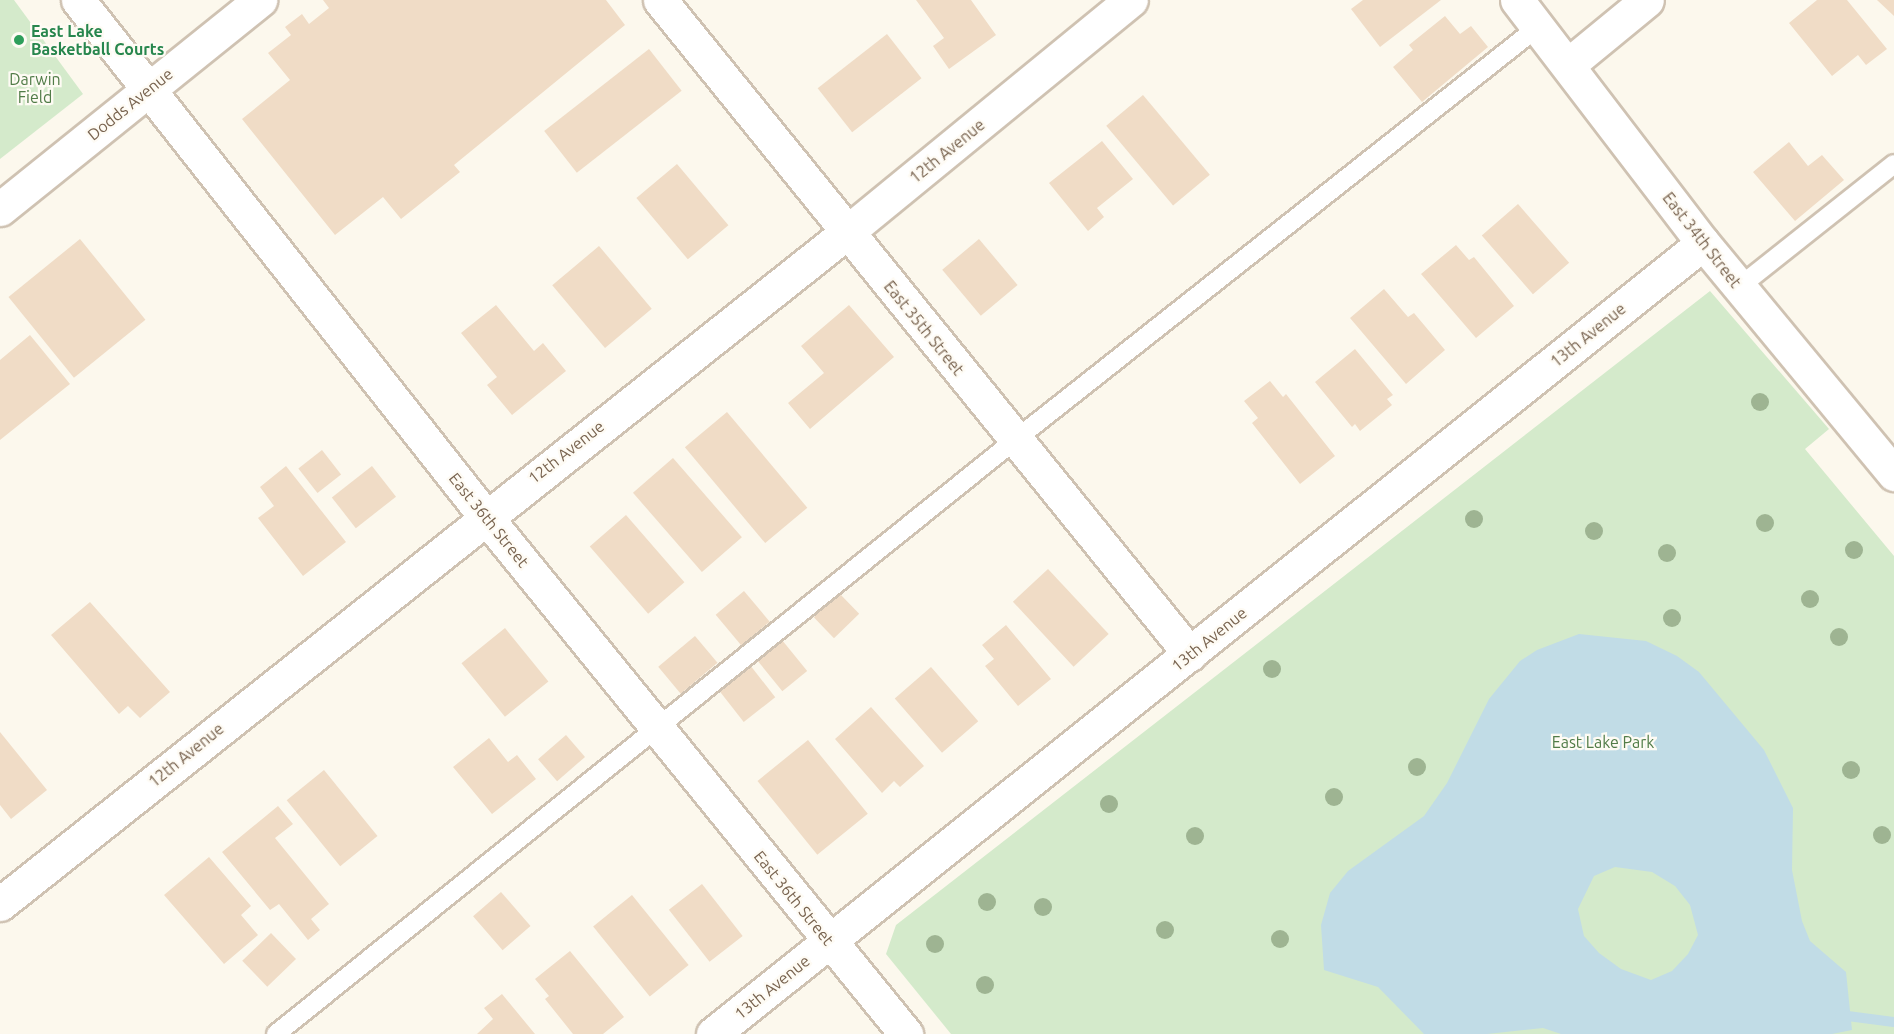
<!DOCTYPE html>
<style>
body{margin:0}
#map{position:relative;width:1894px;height:1034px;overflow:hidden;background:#fcf8ed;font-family:Ubuntu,sans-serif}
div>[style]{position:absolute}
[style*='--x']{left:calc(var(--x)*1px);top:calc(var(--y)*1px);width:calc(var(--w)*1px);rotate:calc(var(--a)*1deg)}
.green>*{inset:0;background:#d4eacb}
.water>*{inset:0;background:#c1dce6}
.stream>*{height:10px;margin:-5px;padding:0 5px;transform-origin:5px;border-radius:5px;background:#c1dce6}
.building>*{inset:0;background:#f0dcc6;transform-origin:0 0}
.roads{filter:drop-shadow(2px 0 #cfc2b2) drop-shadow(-2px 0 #cfc2b2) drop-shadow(0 2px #cfc2b2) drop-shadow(0 -2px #cfc2b2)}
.service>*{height:18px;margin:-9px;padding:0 9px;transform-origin:9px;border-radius:9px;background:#fff}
.minor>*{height:33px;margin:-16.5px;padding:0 16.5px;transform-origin:16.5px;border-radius:16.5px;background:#fff}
.tertiary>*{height:33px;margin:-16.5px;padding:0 16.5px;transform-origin:16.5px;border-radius:16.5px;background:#fff}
.trees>*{width:18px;height:18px;margin:-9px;border-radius:50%;background:#9eb492}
.dots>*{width:16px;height:16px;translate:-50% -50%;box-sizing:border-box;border:3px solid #fefbf4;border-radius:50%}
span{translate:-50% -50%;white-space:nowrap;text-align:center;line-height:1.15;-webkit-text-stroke:4.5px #fefbf4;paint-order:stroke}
.leisure-label{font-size:16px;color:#27864d;font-weight:700}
.left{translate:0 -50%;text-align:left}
.park-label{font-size:16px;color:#517c48}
.street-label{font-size:16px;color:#78634f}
</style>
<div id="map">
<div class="green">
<i style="clip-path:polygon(0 0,14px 0,83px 94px,0 159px)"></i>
<i style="clip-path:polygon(1710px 291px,1829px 429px,1805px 449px,1894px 556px,1894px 1034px,951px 1034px,886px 954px,896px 925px)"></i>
</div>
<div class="water">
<i style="clip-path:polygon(evenodd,1579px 634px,1646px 641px,1677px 656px,1699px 672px,1764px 750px,1793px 808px,1792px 870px,1802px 921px,1810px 941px,1846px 972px,1852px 1030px,1832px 1034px,1561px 1034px,1543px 1028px,1487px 1034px,1424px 1034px,1378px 987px,1324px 970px,1321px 925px,1330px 893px,1348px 871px,1424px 816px,1447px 783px,1489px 699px,1520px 661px,1537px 650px,1579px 634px,1615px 867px,1652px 872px,1675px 886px,1690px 905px,1698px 935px,1688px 954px,1672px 971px,1651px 980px,1621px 969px,1599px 953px,1584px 936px,1578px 909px,1594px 876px,1615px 867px)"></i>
</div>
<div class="stream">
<i style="--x:1840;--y:1015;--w:54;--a:7.4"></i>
</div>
<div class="building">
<i style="clip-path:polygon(323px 0,606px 0,625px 25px,454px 165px,460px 172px,401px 219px,383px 197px,335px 235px,242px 119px,290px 80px,268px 53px,291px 35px,285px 27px,302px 14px,309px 24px,329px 8px)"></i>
<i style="clip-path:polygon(916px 0,971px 0,996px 35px,949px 69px,933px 46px,944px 38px)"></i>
<i style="clip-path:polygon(1363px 0,1441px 0,1380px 47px,1351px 9px)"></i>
<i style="clip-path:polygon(1817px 0,1847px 0,1887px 49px,1866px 65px,1858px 55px,1832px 76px,1789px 23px)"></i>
<i style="clip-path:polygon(1877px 0,1894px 0,1894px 16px)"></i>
<i style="clip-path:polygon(1445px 16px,1460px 34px,1471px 26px,1488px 47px,1422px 102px,1393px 67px,1413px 50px,1409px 45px)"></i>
<i style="left:887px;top:34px;width:56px;height:88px;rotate:52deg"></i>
<i style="left:649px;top:49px;width:53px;height:133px;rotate:52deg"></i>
<i style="left:1143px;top:95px;width:104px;height:48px;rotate:50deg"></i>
<i style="clip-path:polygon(1102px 141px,1133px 179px,1097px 208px,1104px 217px,1088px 231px,1049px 183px)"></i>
<i style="clip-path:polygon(1789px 142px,1808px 166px,1822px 155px,1844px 180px,1795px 221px,1753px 172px)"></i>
<i style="left:677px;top:164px;width:80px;height:53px;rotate:50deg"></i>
<i style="left:1518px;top:204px;width:78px;height:48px;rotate:49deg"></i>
<i style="left:80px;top:239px;width:104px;height:92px;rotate:51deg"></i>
<i style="left:979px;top:239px;width:60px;height:48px;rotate:50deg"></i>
<i style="clip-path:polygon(1456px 245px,1469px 260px,1474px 257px,1514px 306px,1476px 338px,1421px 274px)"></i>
<i style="left:599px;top:246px;width:82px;height:61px;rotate:50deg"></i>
<i style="clip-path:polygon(1384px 289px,1408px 317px,1414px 313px,1445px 350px,1406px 384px,1350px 318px)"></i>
<i style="clip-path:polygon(496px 305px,534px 351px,543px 343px,566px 371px,512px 415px,487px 385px,497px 377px,461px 333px)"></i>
<i style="clip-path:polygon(849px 305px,894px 357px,810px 429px,788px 403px,824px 373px,801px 346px)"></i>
<i style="clip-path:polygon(30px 335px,70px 384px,0 440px,0 360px)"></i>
<i style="clip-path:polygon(1355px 349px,1393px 395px,1387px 399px,1392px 405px,1360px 431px,1355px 424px,1352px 427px,1315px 382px)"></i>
<i style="clip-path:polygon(1270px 381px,1283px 397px,1286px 394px,1335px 456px,1300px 484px,1252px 423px,1258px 418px,1244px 401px)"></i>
<i style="left:727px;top:412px;width:125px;height:55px;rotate:50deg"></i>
<i style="left:322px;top:450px;width:31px;height:30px;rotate:52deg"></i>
<i style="left:673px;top:458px;width:105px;height:53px;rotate:49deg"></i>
<i style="clip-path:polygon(286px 466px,346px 542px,303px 576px,258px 518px,274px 506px,260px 487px)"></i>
<i style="left:372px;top:466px;width:39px;height:51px;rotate:52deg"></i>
<i style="left:626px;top:515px;width:89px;height:48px;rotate:49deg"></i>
<i style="left:1048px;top:569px;width:89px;height:48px;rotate:47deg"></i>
<i style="left:744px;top:591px;width:40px;height:37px;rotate:50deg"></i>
<i style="left:839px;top:593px;width:29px;height:35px;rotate:46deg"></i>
<i style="clip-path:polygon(90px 602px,170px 692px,140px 718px,128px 706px,119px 714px,51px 635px)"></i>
<i style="clip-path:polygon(1006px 625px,1051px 679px,1018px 706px,985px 666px,994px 659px,982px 645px)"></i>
<i style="left:505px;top:628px;width:69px;height:56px;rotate:51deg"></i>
<i style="left:695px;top:636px;width:35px;height:48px;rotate:50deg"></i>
<i style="left:782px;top:640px;width:40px;height:32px;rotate:51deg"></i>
<i style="left:750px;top:665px;width:41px;height:40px;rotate:52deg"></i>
<i style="left:931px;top:667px;width:72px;height:48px;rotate:49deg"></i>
<i style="clip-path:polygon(871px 707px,924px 766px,900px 787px,894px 781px,882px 793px,835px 739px)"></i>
<i style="clip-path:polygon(0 732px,47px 790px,11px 819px,0 805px)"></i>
<i style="left:566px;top:735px;width:29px;height:37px;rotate:49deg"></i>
<i style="clip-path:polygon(489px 738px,508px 762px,517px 755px,536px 779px,492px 814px,453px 767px)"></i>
<i style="left:808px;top:740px;width:95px;height:65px;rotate:51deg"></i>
<i style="left:324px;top:770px;width:85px;height:48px;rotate:51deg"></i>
<i style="clip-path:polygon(278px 806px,293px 824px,275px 838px,329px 904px,311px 919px,320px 930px,308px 940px,279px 904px,270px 910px,222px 852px)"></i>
<i style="clip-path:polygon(209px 857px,251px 906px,241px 915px,258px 935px,224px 964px,164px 895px)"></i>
<i style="left:702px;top:884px;width:66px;height:42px;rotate:52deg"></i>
<i style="left:501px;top:892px;width:45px;height:37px;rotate:49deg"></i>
<i style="left:632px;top:895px;width:90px;height:50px;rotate:51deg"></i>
<i style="left:271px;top:933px;width:36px;height:40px;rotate:46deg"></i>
<i style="clip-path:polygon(570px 951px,624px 1017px,603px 1034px,573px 1034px,545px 999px,549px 996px,535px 979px)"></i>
<i style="clip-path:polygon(502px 994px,535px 1034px,477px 1034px,493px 1019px,484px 1008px)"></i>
</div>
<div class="roads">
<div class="service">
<i style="--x:1739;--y:287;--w:198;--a:-38.4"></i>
<i style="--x:276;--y:1034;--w:948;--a:-38.79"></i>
<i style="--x:1015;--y:440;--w:666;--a:-38.3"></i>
</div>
<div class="minor">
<i style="--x:78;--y:0;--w:657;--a:51.74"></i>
<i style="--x:485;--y:516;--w:668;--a:50.9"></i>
<i style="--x:660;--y:0;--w:842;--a:50.98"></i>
<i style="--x:1517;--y:0;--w:306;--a:52.6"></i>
<i style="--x:1703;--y:243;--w:300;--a:50.4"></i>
<i style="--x:1568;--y:65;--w:102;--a:-39.4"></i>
<i style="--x:0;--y:904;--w:1080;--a:-38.42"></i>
<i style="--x:846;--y:233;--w:368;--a:-39.3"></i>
<i style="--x:713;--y:1034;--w:1267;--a:-38.62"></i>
</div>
<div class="tertiary">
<i style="--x:0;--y:209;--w:334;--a:-38.8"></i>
</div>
</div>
<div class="trees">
<i style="left:1760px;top:402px"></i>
<i style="left:1474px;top:519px"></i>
<i style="left:1765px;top:523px"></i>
<i style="left:1594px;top:531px"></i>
<i style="left:1854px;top:550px"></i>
<i style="left:1667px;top:553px"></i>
<i style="left:1810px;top:599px"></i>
<i style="left:1672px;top:618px"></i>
<i style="left:1839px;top:637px"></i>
<i style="left:1272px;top:669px"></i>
<i style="left:1417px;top:767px"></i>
<i style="left:1851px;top:770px"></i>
<i style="left:1334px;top:797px"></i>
<i style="left:1109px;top:804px"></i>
<i style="left:1882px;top:835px"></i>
<i style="left:1195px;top:836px"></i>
<i style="left:987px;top:902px"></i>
<i style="left:1043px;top:907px"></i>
<i style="left:1165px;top:930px"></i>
<i style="left:1280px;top:939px"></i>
<i style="left:935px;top:944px"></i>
<i style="left:985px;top:985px"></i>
</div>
<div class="dots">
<i style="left:19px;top:40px;background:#2e9e5b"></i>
</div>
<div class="leisure-label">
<span class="left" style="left:31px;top:40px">East Lake<br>Basketball Courts</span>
</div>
<div class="park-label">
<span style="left:35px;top:88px">Darwin<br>Field</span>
<span style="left:1603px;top:742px">East Lake Park</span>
</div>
<div class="street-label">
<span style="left:130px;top:104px;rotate:-39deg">Dodds Avenue</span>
<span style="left:947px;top:151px;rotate:-39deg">12th Avenue</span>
<span style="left:1702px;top:240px;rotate:52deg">East 34th Street</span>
<span style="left:924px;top:328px;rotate:51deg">East 35th Street</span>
<span style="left:1588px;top:335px;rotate:-39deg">13th Avenue</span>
<span style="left:566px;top:452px;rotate:-38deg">12th Avenue</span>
<span style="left:489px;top:520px;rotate:51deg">East 36th Street</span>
<span style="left:1209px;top:639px;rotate:-39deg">13th Avenue</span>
<span style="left:186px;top:755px;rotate:-39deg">12th Avenue</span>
<span style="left:794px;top:898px;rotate:51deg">East 36th Street</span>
<span style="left:772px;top:987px;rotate:-39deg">13th Avenue</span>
</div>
</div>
